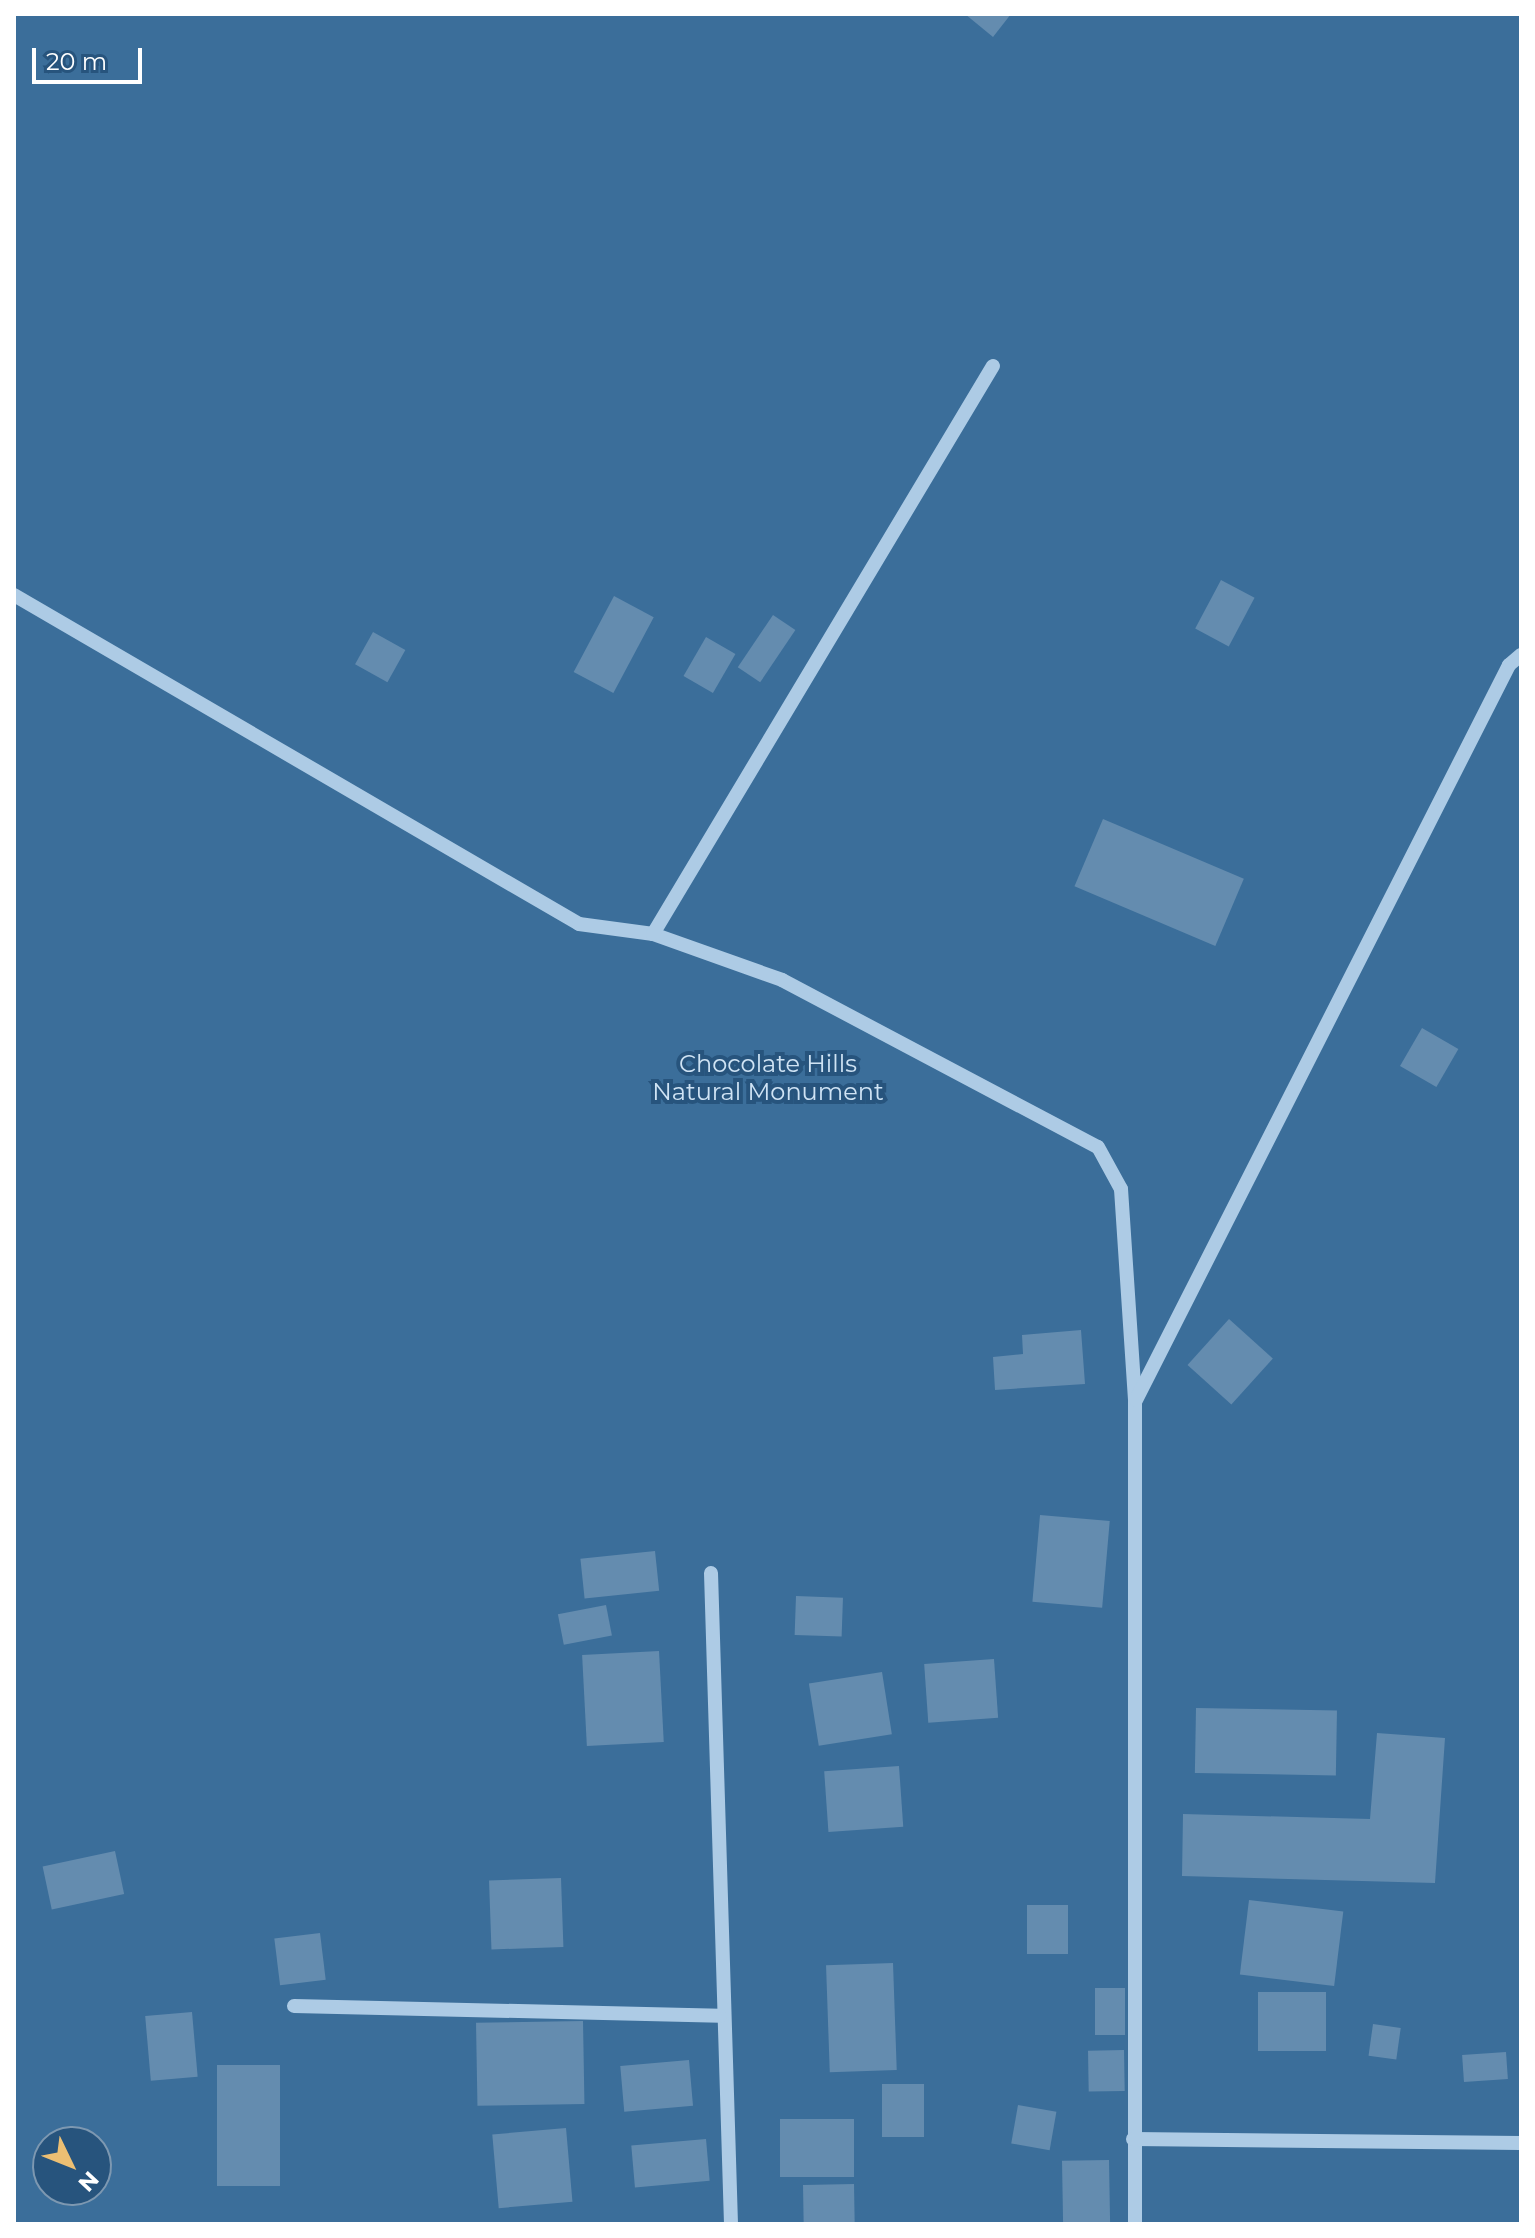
<!DOCTYPE html>
<style>
body{margin:0}
#map{position:relative;width:1535px;height:2238px;overflow:hidden;background:#27547d;font-family:Montserrat,sans-serif}
div>[style]{position:absolute}
[style*='--x']{left:calc(var(--x)*1px);top:calc(var(--y)*1px);width:calc(var(--w)*1px);rotate:calc(var(--a)*1deg)}
.green>*{inset:0;background:#3b6e9a}
.building>*{inset:0;background:#648caf;transform-origin:0 0}
.minor>*{height:14px;margin:-7px;padding:0 7px;transform-origin:7px;border-radius:7px;background:#adcbe5}
span{translate:-50% -50%;white-space:nowrap;text-align:center;line-height:1.15;-webkit-text-stroke:8px #27547d;paint-order:stroke}
.park-label{font-size:24px;color:#cfe3f4}
.frame{position:absolute;inset:0;border:16px solid #fff;pointer-events:none}
.north{position:absolute;left:32px;top:2126px;width:80px;height:80px;box-sizing:border-box;background:#27547d;border:2px solid #7d98b1;border-radius:50%;rotate:133deg;font-size:22px;font-weight:700;line-height:32px;text-align:center;color:#fff}
.north::after{content:'';display:block;margin:auto;width:28px;height:36px;background:#ecbf73;clip-path:polygon(50% 0,100% 100%,50% 72%,0 100%)}
.scale{position:absolute;left:32px;top:48px;width:110px;height:36px;box-sizing:border-box;border:4px solid #fff;border-top:0;padding-left:10px;font-size:24px;line-height:28px;white-space:nowrap;color:#fff;-webkit-text-stroke:6px #27547d;paint-order:stroke}
</style>
<div id="map">
<div class="green">
<i style="clip-path:polygon(evenodd,14px 14px,1521px 14px,1521px 2224px,14px 2224px,14px 14px,48px 2142px,96px 2142px,96px 2190px,48px 2190px,48px 2142px)"></i>
</div>
<div class="building">
<i style="clip-path:polygon(965px 14px,1011px 14px,993px 37px)"></i>
<i style="left:1221px;top:580px;width:38px;height:55px;rotate:28deg"></i>
<i style="left:614px;top:596px;width:45px;height:86px;rotate:28deg"></i>
<i style="left:773px;top:615px;width:27px;height:63px;rotate:34deg"></i>
<i style="left:373px;top:632px;width:37px;height:37px;rotate:29deg"></i>
<i style="left:706px;top:637px;width:34px;height:45px;rotate:30deg"></i>
<i style="left:1103px;top:819px;width:153px;height:73px;rotate:23deg"></i>
<i style="left:1422px;top:1028px;width:42px;height:44px;rotate:30deg"></i>
<i style="left:1229px;top:1319px;width:59px;height:62px;rotate:42deg"></i>
<i style="clip-path:polygon(1081px 1330px,1085px 1384px,995px 1390px,993px 1357px,1023px 1354px,1022px 1335px)"></i>
<i style="left:1040px;top:1515px;width:70px;height:87px;rotate:5deg"></i>
<i style="left:655px;top:1551px;width:40px;height:75px;rotate:84deg"></i>
<i style="left:796px;top:1596px;width:47px;height:39px;rotate:2deg"></i>
<i style="left:606px;top:1605px;width:31px;height:49px;rotate:79deg"></i>
<i style="left:659px;top:1651px;width:91px;height:77px;rotate:87deg"></i>
<i style="left:994px;top:1659px;width:59px;height:70px;rotate:86deg"></i>
<i style="left:882px;top:1672px;width:63px;height:74px;rotate:81deg"></i>
<i style="left:1196px;top:1708px;width:141px;height:65px;rotate:1deg"></i>
<i style="clip-path:polygon(1377px 1733px,1445px 1738px,1435px 1883px,1182px 1876px,1183px 1814px,1370px 1819px)"></i>
<i style="left:899px;top:1766px;width:61px;height:75px;rotate:86deg"></i>
<i style="left:115px;top:1851px;width:44px;height:74px;rotate:78deg"></i>
<i style="left:561px;top:1878px;width:69px;height:72px;rotate:88deg"></i>
<i style="left:1249px;top:1900px;width:95px;height:75px;rotate:7deg"></i>
<i style="left:1068px;top:1905px;width:49px;height:41px;rotate:90deg"></i>
<i style="left:320px;top:1933px;width:47px;height:46px;rotate:83deg"></i>
<i style="left:893px;top:1963px;width:107px;height:67px;rotate:88deg"></i>
<i style="left:1095px;top:1988px;width:30px;height:47px"></i>
<i style="left:1326px;top:1992px;width:59px;height:68px;rotate:90deg"></i>
<i style="left:192px;top:2012px;width:65px;height:47px;rotate:85deg"></i>
<i style="left:583px;top:2021px;width:83px;height:107px;rotate:89deg"></i>
<i style="left:1373px;top:2024px;width:28px;height:32px;rotate:8deg"></i>
<i style="left:1124px;top:2050px;width:41px;height:36px;rotate:89deg"></i>
<i style="left:1506px;top:2052px;width:27px;height:44px;rotate:86deg"></i>
<i style="left:689px;top:2060px;width:46px;height:69px;rotate:85deg"></i>
<i style="left:280px;top:2065px;width:121px;height:63px;rotate:90deg"></i>
<i style="left:882px;top:2084px;width:42px;height:53px"></i>
<i style="left:1018px;top:2105px;width:39px;height:39px;rotate:10deg"></i>
<i style="left:780px;top:2119px;width:74px;height:58px"></i>
<i style="left:566px;top:2128px;width:74px;height:74px;rotate:85deg"></i>
<i style="left:706px;top:2139px;width:42px;height:75px;rotate:85deg"></i>
<i style="left:1109px;top:2160px;width:64px;height:47px;rotate:89deg"></i>
<i style="left:854px;top:2184px;width:40px;height:51px;rotate:89deg"></i>
</div>
<div class="minor">
<i style="--x:14;--y:595;--w:654;--a:30.21"></i>
<i style="--x:579;--y:924;--w:75;--a:7.7"></i>
<i style="--x:653;--y:934;--w:137;--a:19.6"></i>
<i style="--x:782;--y:980;--w:357;--a:27.9"></i>
<i style="--x:1098;--y:1147;--w:48;--a:61.3"></i>
<i style="--x:1121;--y:1189;--w:213;--a:86.2"></i>
<i style="--x:1135;--y:1402;--w:822;--a:90"></i>
<i style="--x:653;--y:934;--w:662;--a:-59.1"></i>
<i style="--x:1136;--y:1400;--w:824;--a:-63.09"></i>
<i style="--x:1509;--y:665;--w:16;--a:-40"></i>
<i style="--x:711;--y:1573;--w:651;--a:88.24"></i>
<i style="--x:294;--y:2006;--w:426;--a:1.3"></i>
<i style="--x:1133;--y:2139;--w:388;--a:0.6"></i>
</div>
<div class="park-label">
<span style="left:768px;top:1078px">Chocolate Hills<br>Natural Monument</span>
</div>
<div class="frame"></div>
<div class="north">N</div>
<div class="scale">20 m</div>
</div>
